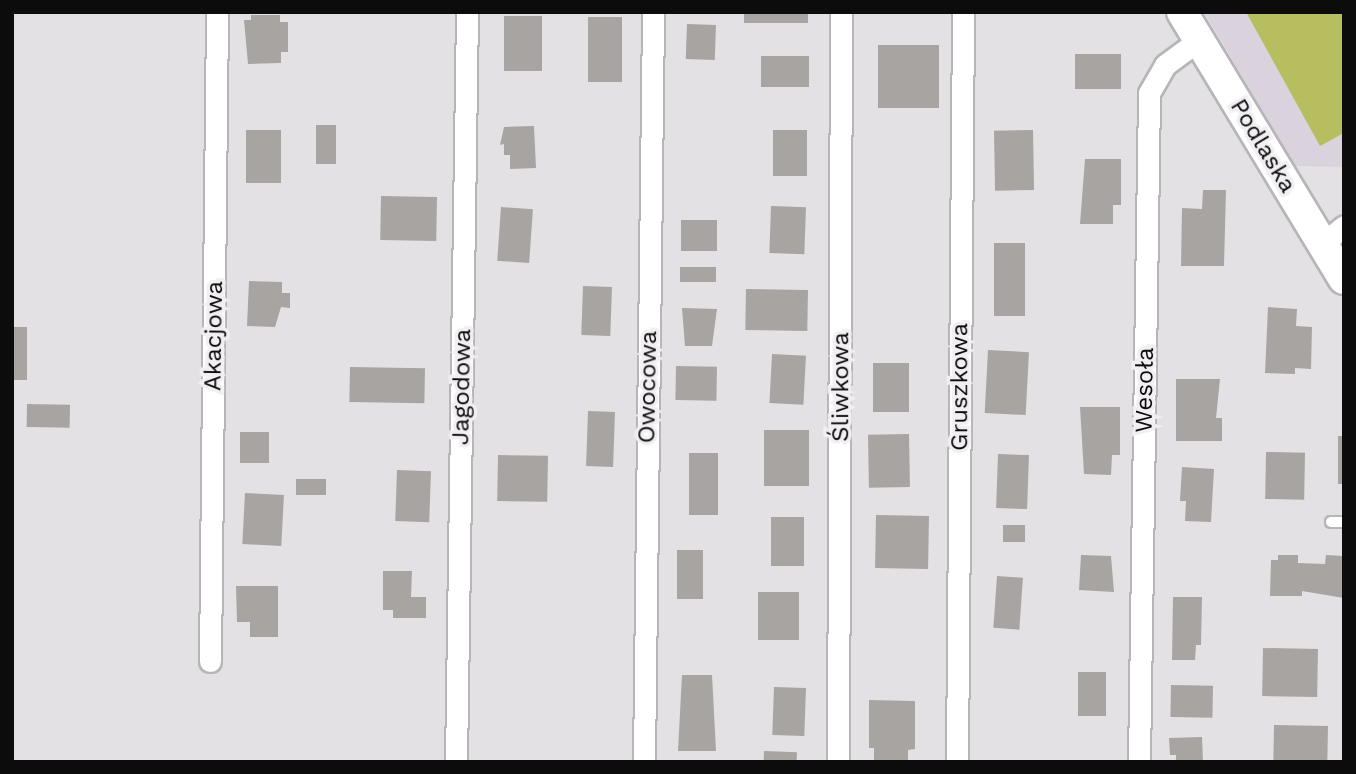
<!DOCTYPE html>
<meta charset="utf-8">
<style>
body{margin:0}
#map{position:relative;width:1356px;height:774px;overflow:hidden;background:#e4e1e5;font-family:"Work Sans",sans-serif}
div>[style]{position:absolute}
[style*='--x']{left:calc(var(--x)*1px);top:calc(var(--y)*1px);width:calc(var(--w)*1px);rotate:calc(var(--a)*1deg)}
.built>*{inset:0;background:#dad3dd}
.green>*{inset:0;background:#b7be60}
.building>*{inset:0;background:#a7a4a1;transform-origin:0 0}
.roads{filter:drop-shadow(2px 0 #b7b5b8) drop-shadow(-2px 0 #b7b5b8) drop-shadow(0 2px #b7b5b8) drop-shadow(0 -2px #b7b5b8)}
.lane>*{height:10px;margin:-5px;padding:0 5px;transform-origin:5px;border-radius:5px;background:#fff}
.street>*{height:21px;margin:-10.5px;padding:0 10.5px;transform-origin:10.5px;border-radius:10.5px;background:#fff}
.secondary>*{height:30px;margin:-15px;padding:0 15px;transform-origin:15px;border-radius:15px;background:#fff}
span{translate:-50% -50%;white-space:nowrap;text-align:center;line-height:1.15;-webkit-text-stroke:7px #f1eff2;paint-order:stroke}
.street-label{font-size:24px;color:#0d0c0d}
.frame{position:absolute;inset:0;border:14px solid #0d0c0d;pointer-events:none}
</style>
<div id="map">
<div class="built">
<i style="clip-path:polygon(1204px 12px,1344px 12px,1344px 167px,1295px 166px)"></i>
</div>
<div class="green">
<i style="clip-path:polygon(1246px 12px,1344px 12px,1344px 133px,1320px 146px)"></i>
</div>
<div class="building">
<i style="left:744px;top:12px;width:64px;height:11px"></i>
<i style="clip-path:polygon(251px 15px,280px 15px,280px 22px,288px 22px,288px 52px,281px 52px,281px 63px,248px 64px,244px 20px,251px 20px)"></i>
<i style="left:504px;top:16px;width:38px;height:55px"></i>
<i style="left:588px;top:17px;width:34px;height:65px"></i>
<i style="left:687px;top:24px;width:29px;height:35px;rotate:2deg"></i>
<i style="left:878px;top:45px;width:61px;height:63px"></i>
<i style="left:1075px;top:54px;width:46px;height:35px"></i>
<i style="left:761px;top:56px;width:48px;height:31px"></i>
<i style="left:316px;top:125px;width:20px;height:39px"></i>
<i style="clip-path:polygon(534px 126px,536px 168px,510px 169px,510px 155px,504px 155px,504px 144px,500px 145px,504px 127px)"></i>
<i style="left:246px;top:130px;width:35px;height:53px"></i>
<i style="left:773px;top:130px;width:34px;height:46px"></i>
<i style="left:1033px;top:130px;width:60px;height:39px;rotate:89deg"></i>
<i style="clip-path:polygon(1085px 159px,1121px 159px,1121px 205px,1113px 205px,1113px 224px,1080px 224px)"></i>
<i style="clip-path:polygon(1203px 190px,1226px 190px,1224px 266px,1181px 266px,1182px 208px,1202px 209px)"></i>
<i style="left:381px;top:196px;width:56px;height:44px;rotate:1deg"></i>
<i style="left:771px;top:206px;width:35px;height:47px;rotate:2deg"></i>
<i style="left:501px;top:207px;width:32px;height:54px;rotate:4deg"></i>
<i style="left:681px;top:220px;width:36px;height:31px"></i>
<i style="left:994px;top:243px;width:31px;height:73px"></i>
<i style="left:680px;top:267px;width:36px;height:15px"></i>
<i style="clip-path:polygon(249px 281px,282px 282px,282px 293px,290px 293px,290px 308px,281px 307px,275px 327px,247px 326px)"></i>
<i style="left:583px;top:286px;width:29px;height:49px;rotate:2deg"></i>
<i style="left:746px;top:289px;width:62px;height:41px;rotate:1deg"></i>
<i style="clip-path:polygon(1268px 307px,1297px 309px,1296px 326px,1312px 327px,1311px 369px,1295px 368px,1295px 374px,1265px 373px)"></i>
<i style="clip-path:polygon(682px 308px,717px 309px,712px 346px,685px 346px)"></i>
<i style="left:12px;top:327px;width:15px;height:53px"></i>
<i style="left:988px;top:350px;width:41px;height:63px;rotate:3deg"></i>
<i style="left:772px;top:354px;width:34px;height:49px;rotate:3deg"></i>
<i style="left:873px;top:363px;width:36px;height:49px"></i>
<i style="left:676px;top:366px;width:41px;height:34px;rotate:1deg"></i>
<i style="left:350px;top:367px;width:75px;height:35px;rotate:1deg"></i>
<i style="clip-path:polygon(1176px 379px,1220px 379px,1216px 418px,1222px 418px,1222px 441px,1176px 441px)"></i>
<i style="left:27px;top:404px;width:43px;height:23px;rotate:1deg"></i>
<i style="clip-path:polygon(1080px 407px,1120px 407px,1120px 455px,1112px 455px,1111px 475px,1084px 474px)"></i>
<i style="left:588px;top:411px;width:27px;height:55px;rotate:2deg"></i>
<i style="left:764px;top:430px;width:45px;height:56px"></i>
<i style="left:269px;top:432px;width:31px;height:29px;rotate:90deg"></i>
<i style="left:909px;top:434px;width:53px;height:41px;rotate:89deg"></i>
<i style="left:1338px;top:436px;width:6px;height:48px"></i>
<i style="left:1266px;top:452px;width:39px;height:47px;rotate:1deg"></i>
<i style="left:689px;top:453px;width:29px;height:62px"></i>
<i style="left:998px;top:454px;width:31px;height:54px;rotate:2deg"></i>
<i style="left:498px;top:455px;width:50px;height:46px;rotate:1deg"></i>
<i style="clip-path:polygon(1182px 467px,1214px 469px,1211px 522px,1185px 521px,1186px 501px,1180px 501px)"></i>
<i style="left:397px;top:470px;width:34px;height:51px;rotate:2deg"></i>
<i style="left:296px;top:479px;width:30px;height:16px"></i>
<i style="left:245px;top:493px;width:39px;height:51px;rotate:3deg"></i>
<i style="left:876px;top:515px;width:53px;height:53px;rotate:1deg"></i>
<i style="left:771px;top:517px;width:33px;height:49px"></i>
<i style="left:1003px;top:525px;width:22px;height:17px"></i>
<i style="left:677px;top:550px;width:26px;height:49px"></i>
<i style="clip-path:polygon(1081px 555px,1111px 556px,1114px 592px,1079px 590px)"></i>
<i style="clip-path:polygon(1278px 555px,1298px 555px,1298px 563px,1325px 564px,1326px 555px,1344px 556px,1344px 598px,1302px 591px,1302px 596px,1270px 596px,1271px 560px,1278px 560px)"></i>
<i style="clip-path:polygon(383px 571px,412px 571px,411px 597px,426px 597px,426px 618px,393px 618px,393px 610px,383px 610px)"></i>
<i style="left:997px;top:576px;width:26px;height:52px;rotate:4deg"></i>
<i style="clip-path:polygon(236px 586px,278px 586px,278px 637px,250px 637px,250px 622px,237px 622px)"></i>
<i style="left:758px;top:592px;width:41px;height:48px"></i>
<i style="clip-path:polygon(1173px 597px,1202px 597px,1201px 645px,1196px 645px,1195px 660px,1172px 660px)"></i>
<i style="left:1263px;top:648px;width:55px;height:48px;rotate:1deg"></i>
<i style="left:1078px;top:672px;width:28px;height:44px"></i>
<i style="clip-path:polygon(682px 675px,712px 675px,716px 751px,678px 751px)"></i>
<i style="left:1171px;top:685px;width:42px;height:32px;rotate:1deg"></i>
<i style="left:774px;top:687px;width:32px;height:48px;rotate:2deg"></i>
<i style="clip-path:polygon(869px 700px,915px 701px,915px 749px,908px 750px,908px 762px,874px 762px,874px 748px,869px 748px)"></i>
<i style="left:1274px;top:725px;width:54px;height:37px;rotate:1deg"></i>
<i style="clip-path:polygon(1202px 737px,1203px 762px,1176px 762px,1176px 755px,1170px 755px,1169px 738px)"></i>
<i style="left:764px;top:751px;width:33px;height:11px;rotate:2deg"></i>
</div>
<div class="roads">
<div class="lane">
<i style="--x:1331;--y:522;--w:13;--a:0"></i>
</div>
<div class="street">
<i style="--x:1322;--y:244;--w:28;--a:-39"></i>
<i style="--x:210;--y:661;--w:649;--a:-89.38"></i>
<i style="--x:456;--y:762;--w:750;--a:-89.16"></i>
<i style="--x:644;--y:762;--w:750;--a:-89.31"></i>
<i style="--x:838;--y:762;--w:750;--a:-89.77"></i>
<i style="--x:957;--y:762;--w:750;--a:-89.54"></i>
<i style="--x:1139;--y:762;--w:669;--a:-89.14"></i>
<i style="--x:1149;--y:93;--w:32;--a:-60"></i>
<i style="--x:1165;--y:65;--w:42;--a:-36.3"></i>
</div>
<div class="secondary">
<i style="--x:1182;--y:12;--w:312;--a:58.8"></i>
</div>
</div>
<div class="street-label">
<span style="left:1263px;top:146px;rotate:59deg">Podlaska</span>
<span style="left:214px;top:336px;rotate:-89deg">Akacjowa</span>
<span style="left:462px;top:387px;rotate:-89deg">Jagodowa</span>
<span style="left:648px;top:387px;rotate:-89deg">Owocowa</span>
<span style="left:841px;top:387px;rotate:-90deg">Śliwkowa</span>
<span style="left:960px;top:387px;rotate:-90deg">Gruszkowa</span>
<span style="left:1145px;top:390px;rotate:-89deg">Wesoła</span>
</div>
<div class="frame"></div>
</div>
